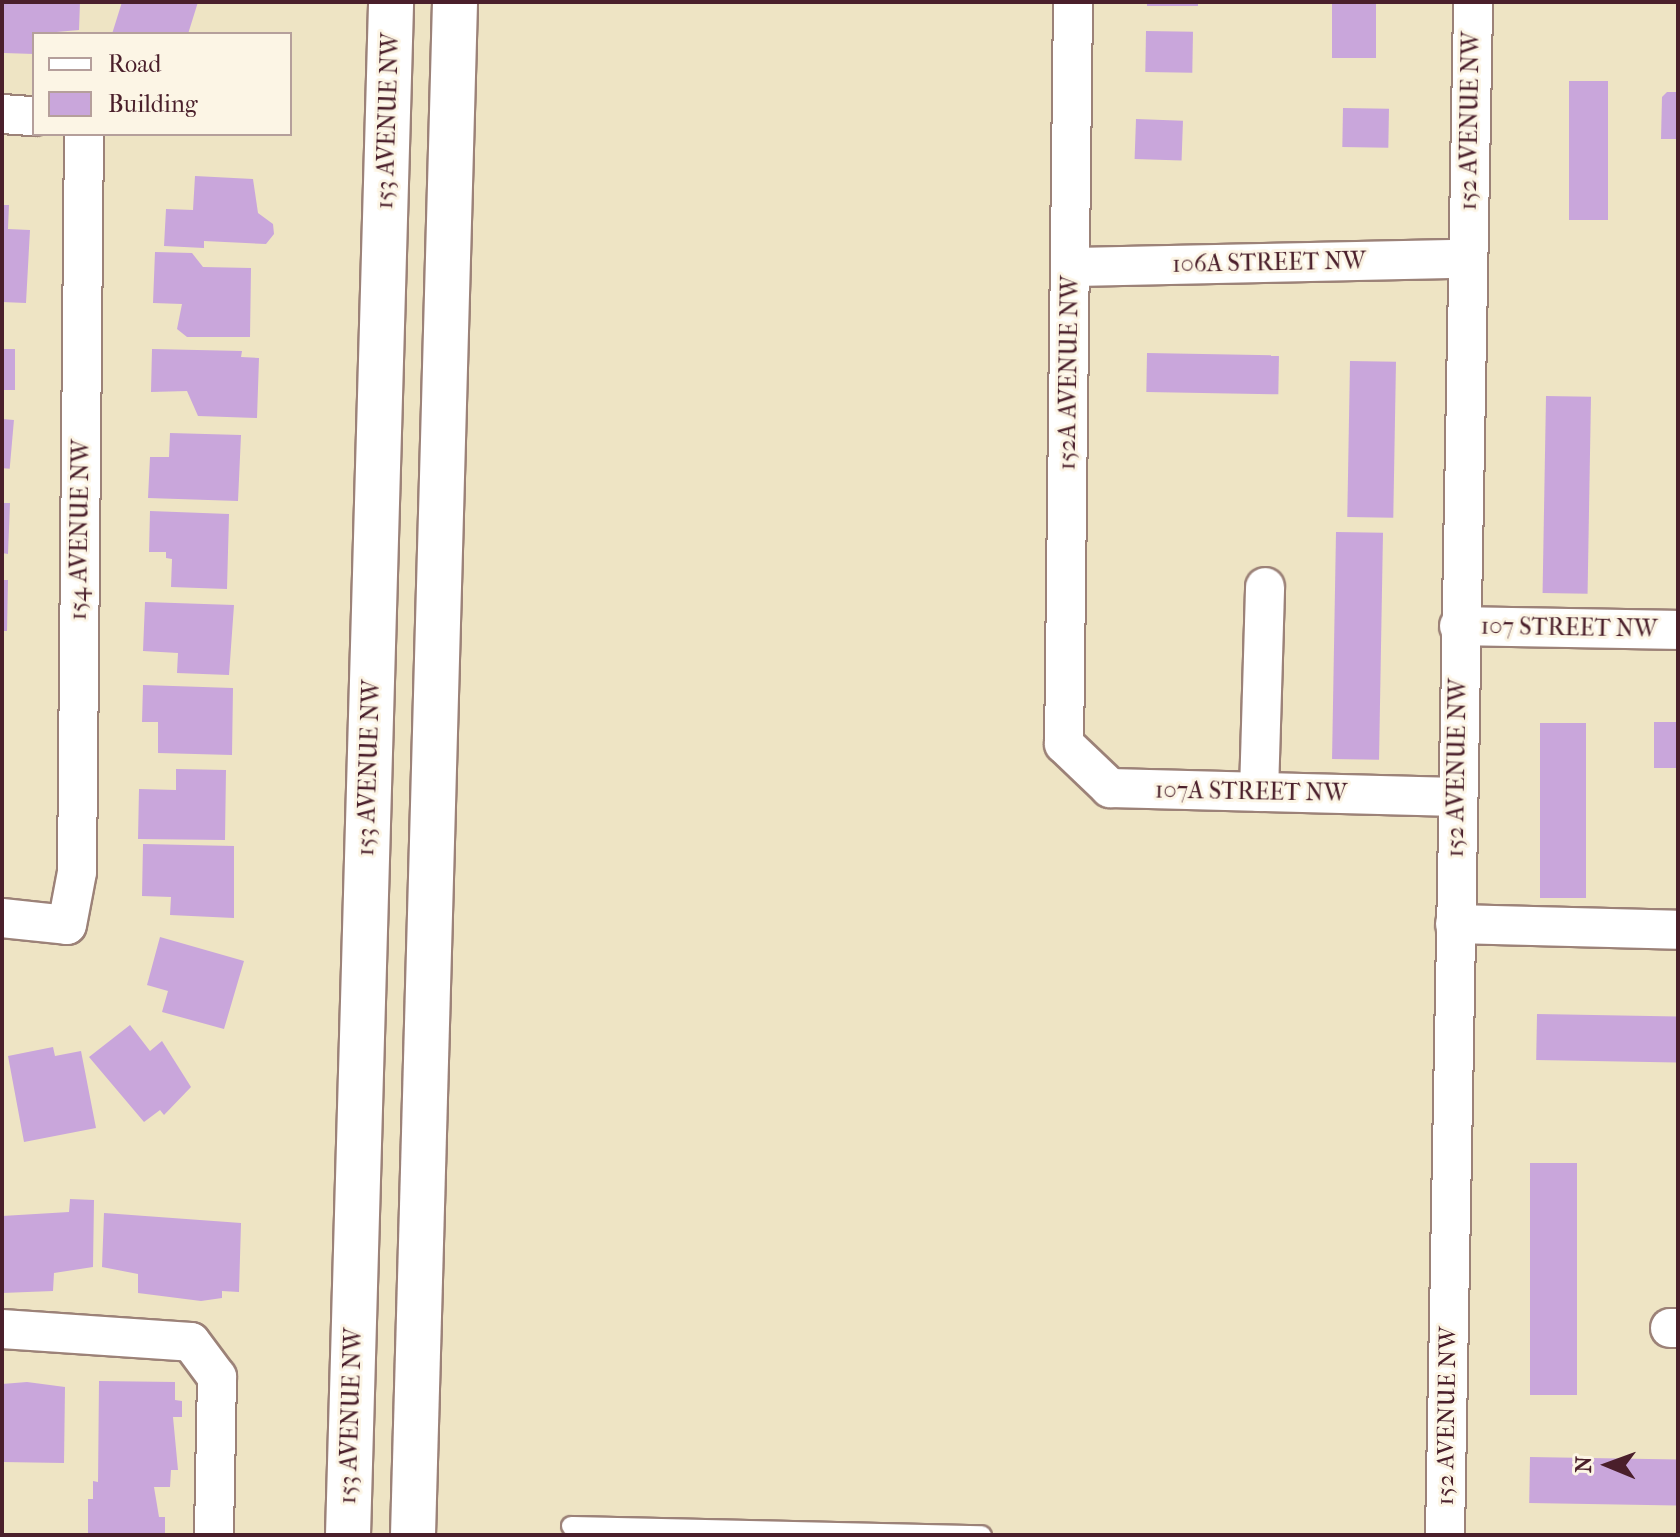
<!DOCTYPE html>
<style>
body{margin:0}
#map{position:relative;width:1680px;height:1537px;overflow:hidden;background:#eee4c4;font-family:"IM FELL French Canon",serif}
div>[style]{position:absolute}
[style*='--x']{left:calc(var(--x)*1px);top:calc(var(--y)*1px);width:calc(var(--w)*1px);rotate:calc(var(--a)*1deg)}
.building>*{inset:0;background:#c9a6db;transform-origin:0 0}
.roads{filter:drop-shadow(2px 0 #9c8278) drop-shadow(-2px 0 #9c8278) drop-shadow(0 2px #9c8278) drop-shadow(0 -2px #9c8278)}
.lane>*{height:18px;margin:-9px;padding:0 9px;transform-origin:9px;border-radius:9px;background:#fff}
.street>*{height:38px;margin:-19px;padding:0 19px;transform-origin:19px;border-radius:19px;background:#fff}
.secondary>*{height:44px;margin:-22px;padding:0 22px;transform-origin:22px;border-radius:22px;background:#fff}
span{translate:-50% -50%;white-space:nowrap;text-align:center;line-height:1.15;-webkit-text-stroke:6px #fcf5e5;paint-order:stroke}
.street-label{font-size:24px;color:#4a1f2b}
.frame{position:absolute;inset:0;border:4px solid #4a1f2b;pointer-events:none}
.legend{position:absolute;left:32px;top:32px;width:260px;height:104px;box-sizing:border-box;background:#fcf5e5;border:2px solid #b59f9b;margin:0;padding:10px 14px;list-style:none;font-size:24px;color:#4a1f2b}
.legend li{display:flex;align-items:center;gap:16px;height:40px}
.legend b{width:40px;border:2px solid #b59f9b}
.north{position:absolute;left:1568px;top:1425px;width:80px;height:80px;-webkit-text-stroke:6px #fcf5e5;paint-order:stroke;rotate:271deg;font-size:22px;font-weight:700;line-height:32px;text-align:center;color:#4a1f2b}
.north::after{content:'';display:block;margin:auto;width:28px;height:36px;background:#4a1f2b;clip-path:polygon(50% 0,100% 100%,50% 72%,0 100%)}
</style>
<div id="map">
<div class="building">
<i style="clip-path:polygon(4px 2px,80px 2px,79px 30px,34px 34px,34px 54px,4px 53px)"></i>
<i style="clip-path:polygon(122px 2px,198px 2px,188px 34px,112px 34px)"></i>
<i style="left:1147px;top:2px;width:51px;height:4px"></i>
<i style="left:1332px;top:2px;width:44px;height:56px"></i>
<i style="left:1146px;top:31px;width:47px;height:41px;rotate:1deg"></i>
<i style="left:1569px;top:81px;width:39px;height:139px"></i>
<i style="clip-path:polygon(1667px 92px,1678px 92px,1678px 139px,1661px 139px,1662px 97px)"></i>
<i style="left:1343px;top:108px;width:46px;height:39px;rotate:1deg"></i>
<i style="left:1136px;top:119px;width:47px;height:40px;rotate:2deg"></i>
<i style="clip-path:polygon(195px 176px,253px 179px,258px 213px,273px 224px,274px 234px,266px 244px,204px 241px,204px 248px,164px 246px,166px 209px,193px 210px)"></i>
<i style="clip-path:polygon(2px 205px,9px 205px,8px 229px,30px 230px,26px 303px,2px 302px)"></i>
<i style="clip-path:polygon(155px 252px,192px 253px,203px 267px,251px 268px,250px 337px,187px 337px,177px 329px,182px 304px,153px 303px)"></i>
<i style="left:2px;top:349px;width:13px;height:41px"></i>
<i style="clip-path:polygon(152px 349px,242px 351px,241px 357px,259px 358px,257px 418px,198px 416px,187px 391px,151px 392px)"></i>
<i style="left:1147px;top:353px;width:132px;height:39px;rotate:1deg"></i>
<i style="left:1350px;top:361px;width:46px;height:156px;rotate:1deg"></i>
<i style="left:1546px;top:396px;width:45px;height:197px;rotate:1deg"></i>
<i style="left:2px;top:419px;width:12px;height:49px;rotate:5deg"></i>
<i style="clip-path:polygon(170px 433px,241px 435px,238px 501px,148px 498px,150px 457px,169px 457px)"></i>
<i style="clip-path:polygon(2px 503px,10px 503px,8px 554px,2px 553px)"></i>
<i style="clip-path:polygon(150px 511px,229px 514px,227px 589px,171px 587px,172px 559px,166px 558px,166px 552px,149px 552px)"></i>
<i style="left:1336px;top:532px;width:47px;height:227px;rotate:1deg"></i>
<i style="clip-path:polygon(2px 580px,8px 580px,7px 631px,2px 631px)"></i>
<i style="clip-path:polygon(145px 602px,234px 605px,229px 675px,177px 673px,178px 653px,143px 651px)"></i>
<i style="clip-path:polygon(143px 685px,233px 688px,232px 755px,158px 753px,158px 722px,142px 722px)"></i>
<i style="left:1654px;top:722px;width:24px;height:46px"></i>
<i style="left:1540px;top:723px;width:46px;height:175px"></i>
<i style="clip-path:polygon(176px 769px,226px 770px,225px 840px,138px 839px,139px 789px,176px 790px)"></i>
<i style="clip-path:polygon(143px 844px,234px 846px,234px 918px,170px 915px,171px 897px,142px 896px)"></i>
<i style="clip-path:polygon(160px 937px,244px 961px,224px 1029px,162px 1012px,168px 991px,147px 985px)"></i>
<i style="left:1537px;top:1014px;width:141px;height:46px;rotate:1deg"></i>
<i style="clip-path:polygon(130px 1025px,150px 1051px,162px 1041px,191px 1087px,164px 1115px,160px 1110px,144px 1122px,89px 1057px)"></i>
<i style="clip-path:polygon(53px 1047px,55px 1056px,81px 1051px,96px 1128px,24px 1142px,8px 1056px)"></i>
<i style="left:1530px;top:1163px;width:47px;height:232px"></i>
<i style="clip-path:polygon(70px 1199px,94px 1200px,93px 1267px,54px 1273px,53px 1291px,2px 1293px,2px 1216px,69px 1212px)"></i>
<i style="clip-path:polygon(104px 1213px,241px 1223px,239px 1292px,222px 1291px,222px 1298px,201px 1301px,138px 1293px,138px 1274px,102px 1267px)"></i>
<i style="clip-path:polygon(99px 1381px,175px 1382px,175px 1400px,182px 1401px,182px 1417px,173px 1417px,178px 1470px,171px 1470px,170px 1487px,154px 1487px,159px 1517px,165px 1517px,165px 1535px,88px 1535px,88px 1499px,93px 1499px,93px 1481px,98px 1482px)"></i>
<i style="clip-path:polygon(27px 1382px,65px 1387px,64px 1463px,2px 1462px,2px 1384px)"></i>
<i style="left:1530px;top:1457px;width:148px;height:46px;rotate:1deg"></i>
</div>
<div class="roads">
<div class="lane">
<i style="--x:571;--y:1526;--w:411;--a:1.3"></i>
</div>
<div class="street">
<i style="--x:1073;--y:2;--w:742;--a:90.69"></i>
<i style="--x:1064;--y:744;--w:64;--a:43.7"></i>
<i style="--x:1110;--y:788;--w:347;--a:1.5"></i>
<i style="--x:2;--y:114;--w:32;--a:4"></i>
<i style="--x:1071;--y:267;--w:396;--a:-1.2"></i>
<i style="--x:1459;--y:626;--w:219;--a:1"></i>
<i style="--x:1259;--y:792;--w:205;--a:-88.3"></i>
<i style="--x:2;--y:918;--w:65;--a:6.1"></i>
<i style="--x:67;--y:925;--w:54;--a:-79.3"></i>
<i style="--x:77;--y:872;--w:738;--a:-89.46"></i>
<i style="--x:1455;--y:924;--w:223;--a:1.5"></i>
<i style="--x:1670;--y:1328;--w:8;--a:0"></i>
<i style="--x:2;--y:1329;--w:189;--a:3.9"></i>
<i style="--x:191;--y:1342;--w:44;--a:53.4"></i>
<i style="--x:217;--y:1377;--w:158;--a:91.1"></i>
<i style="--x:1445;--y:1535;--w:1533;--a:-88.95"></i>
</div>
<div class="secondary">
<i style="--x:348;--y:1535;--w:1534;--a:-88.39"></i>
<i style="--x:413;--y:1535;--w:1534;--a:-88.43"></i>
</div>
</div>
<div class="street-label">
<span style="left:388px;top:121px;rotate:-88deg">153 AVENUE NW</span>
<span style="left:1470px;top:121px;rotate:-89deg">152 AVENUE NW</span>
<span style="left:1269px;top:263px;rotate:-1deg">106A STREET NW</span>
<span style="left:1069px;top:373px;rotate:-89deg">152A AVENUE NW</span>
<span style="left:80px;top:530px;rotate:-89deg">154 AVENUE NW</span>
<span style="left:1569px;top:628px;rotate:1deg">107 STREET NW</span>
<span style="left:369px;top:768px;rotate:-88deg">153 AVENUE NW</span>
<span style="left:1457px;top:768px;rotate:-89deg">152 AVENUE NW</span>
<span style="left:1251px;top:792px;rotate:1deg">107A STREET NW</span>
<span style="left:351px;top:1416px;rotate:-88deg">153 AVENUE NW</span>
<span style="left:1447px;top:1416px;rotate:-89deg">152 AVENUE NW</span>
</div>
<div class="frame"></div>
<ul class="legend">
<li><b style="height:10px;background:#fff"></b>Road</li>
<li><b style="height:22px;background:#c9a6db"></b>Building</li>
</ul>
<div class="north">N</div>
</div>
